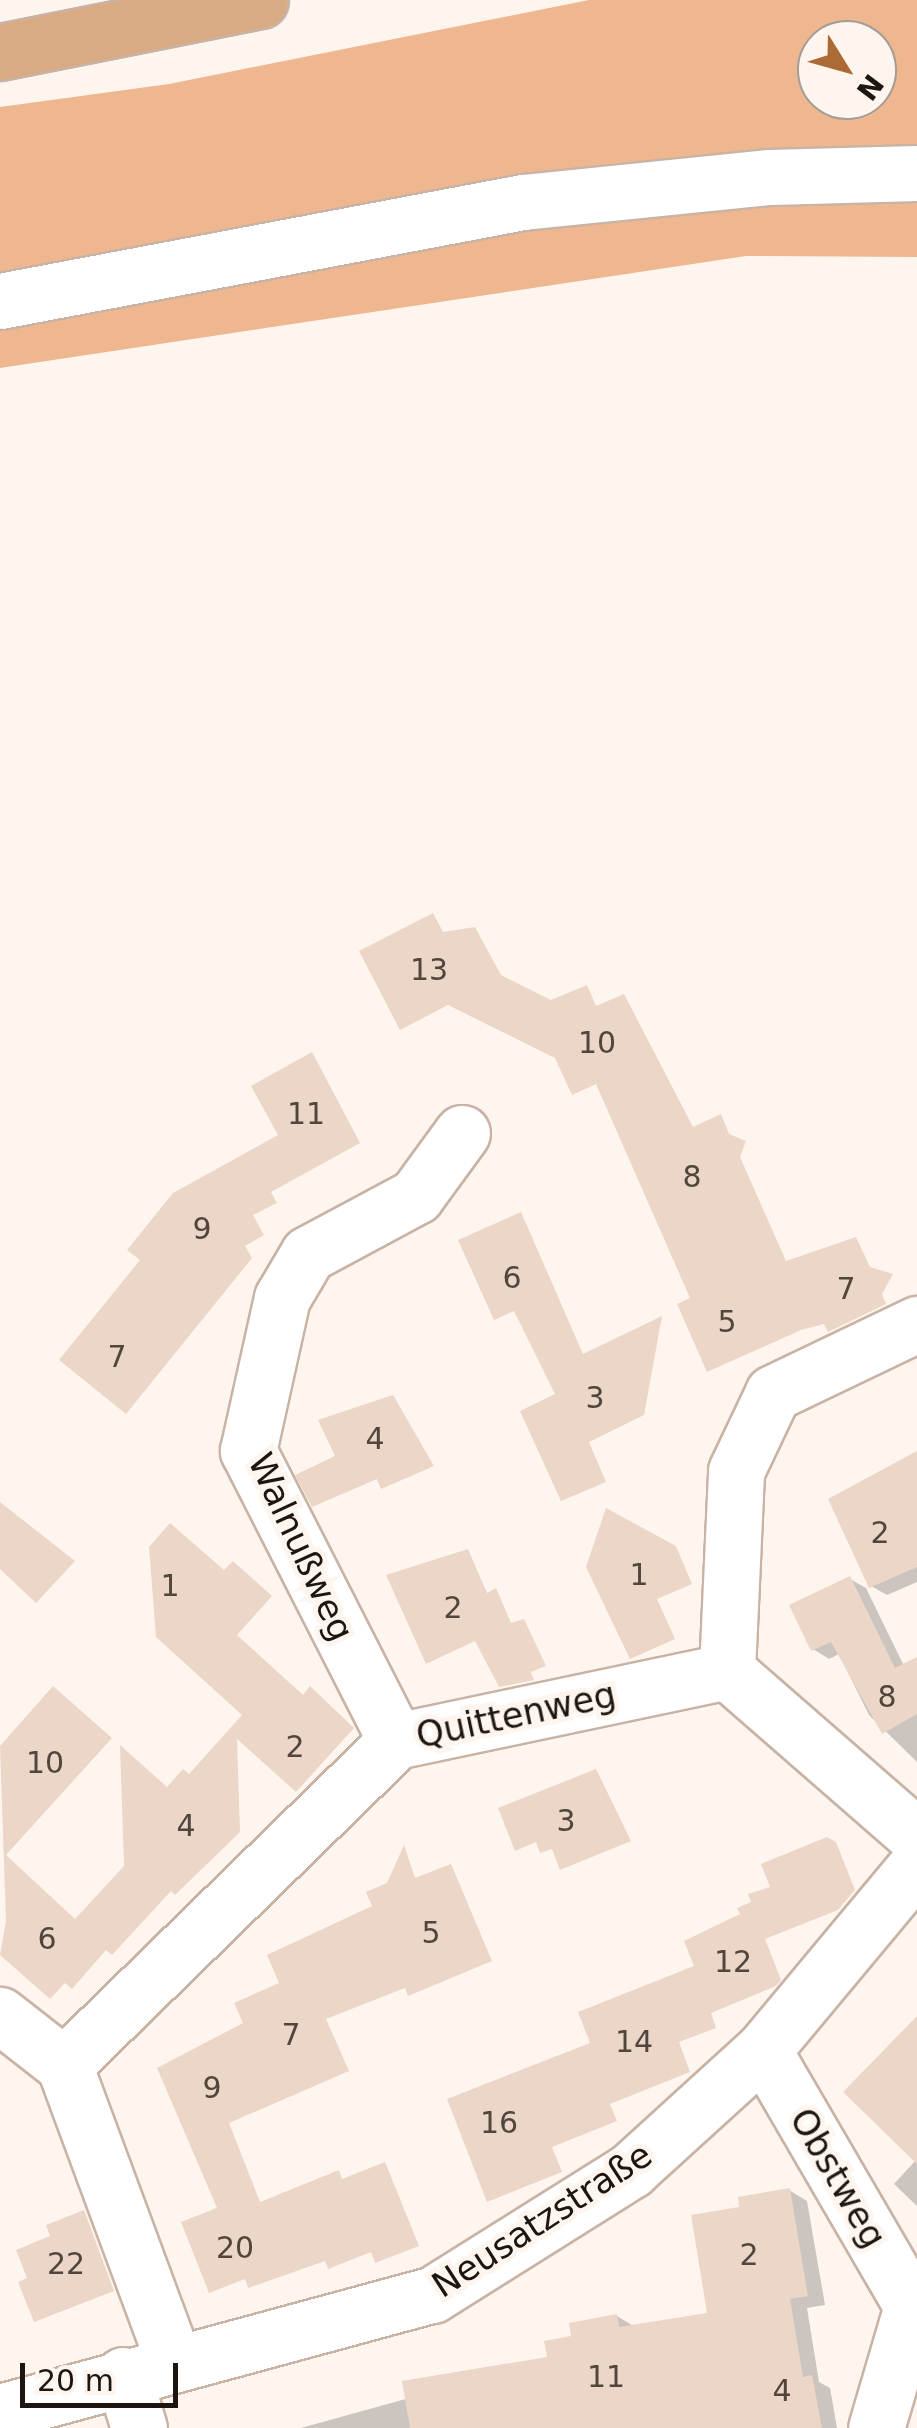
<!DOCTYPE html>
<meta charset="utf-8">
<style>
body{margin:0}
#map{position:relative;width:917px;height:2428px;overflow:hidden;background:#fef5ef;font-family:"DejaVu Sans",sans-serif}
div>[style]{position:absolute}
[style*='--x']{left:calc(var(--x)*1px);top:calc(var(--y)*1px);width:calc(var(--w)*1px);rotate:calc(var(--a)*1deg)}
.green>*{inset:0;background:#eeb78f}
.shadow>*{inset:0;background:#0003}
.building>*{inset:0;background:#ebd6c7}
.roads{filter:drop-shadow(2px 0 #c8b3a5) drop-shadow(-2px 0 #c8b3a5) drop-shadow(0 2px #c8b3a5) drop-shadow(0 -2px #c8b3a5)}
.minor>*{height:55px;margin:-27.5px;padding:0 27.5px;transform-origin:27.5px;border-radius:27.5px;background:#fff}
.major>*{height:55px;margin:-27.5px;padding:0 27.5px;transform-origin:27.5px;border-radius:27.5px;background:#d9ab85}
span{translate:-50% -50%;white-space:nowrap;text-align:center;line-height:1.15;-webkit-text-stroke:10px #fef5ef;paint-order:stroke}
.number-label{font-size:30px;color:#50463e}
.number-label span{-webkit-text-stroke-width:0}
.street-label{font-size:35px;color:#1d1610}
.north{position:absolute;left:797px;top:20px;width:100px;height:100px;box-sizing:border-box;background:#fef5ef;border:2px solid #a49c96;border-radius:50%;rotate:127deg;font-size:28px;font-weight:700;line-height:40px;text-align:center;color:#1d1610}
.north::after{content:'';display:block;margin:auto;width:35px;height:45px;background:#ac6b36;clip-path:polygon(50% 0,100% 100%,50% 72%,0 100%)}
.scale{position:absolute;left:20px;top:2363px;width:158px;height:45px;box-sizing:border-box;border:5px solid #1d1610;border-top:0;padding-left:12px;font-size:30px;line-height:35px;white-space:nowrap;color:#1d1610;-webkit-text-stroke:8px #fef5ef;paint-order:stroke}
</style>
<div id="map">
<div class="green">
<i style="clip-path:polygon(evenodd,589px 0,917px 0,917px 257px,746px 256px,0 368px,0 107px,169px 84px,589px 0,817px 40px,877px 40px,877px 100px,817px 100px,817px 40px)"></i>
</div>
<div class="shadow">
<i style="clip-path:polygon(917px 1456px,917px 1582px,887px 1595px,871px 1586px)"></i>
<i style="clip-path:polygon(850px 1579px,866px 1588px,904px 1666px,917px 1660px,917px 1762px,869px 1715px,839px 1654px,829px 1659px,813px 1649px)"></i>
<i style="clip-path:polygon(917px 2020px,917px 2206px,894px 2184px,916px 2160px)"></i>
<i style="clip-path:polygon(789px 2190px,807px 2201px,825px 2305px,807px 2308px,819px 2382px,830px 2388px,837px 2428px,301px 2428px,550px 2359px,574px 2338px,617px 2316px,635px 2327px,710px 2315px,742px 2209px)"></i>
</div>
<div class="building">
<i style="clip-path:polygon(433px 913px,443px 932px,475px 927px,501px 975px,551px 1000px,587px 985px,596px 1006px,624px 994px,693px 1127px,721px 1114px,729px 1134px,746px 1141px,740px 1157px,786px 1261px,856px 1237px,870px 1267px,893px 1274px,882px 1294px,886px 1304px,828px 1332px,824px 1324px,801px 1330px,707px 1372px,677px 1304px,690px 1298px,596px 1084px,572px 1095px,555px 1058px,448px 1005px,400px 1030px,359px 951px)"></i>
<i style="clip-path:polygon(312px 1052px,360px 1143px,271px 1192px,277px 1203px,253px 1215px,264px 1235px,245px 1246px,252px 1258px,126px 1414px,59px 1360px,140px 1260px,127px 1250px,173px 1193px,278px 1135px,251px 1086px)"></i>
<i style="clip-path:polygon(521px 1212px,583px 1354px,662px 1316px,644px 1415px,589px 1442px,606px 1482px,561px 1501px,520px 1411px,555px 1394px,514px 1311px,494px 1320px,458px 1240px)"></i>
<i style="clip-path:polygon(393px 1395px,434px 1466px,381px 1489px,377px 1479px,312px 1507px,295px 1475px,335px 1456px,318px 1420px)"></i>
<i style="clip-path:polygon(917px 1451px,917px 1567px,869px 1588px,828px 1499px)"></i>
<i style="clip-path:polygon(0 1502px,75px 1561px,36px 1603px,0 1569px)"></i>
<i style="clip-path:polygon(606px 1508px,676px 1546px,692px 1584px,657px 1599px,675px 1639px,630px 1659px,586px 1567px)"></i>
<i style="clip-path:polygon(170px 1523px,224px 1570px,233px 1561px,272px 1596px,237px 1635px,303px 1695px,310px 1686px,354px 1728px,296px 1792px,237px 1739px,240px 1832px,175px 1895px,171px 1891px,112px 1955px,106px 1950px,72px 1989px,65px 1983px,50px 1999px,0 1955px,6px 1921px,0 1746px,53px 1686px,112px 1738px,6px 1855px,75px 1919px,124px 1866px,120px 1745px,167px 1787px,183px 1769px,189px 1774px,242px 1715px,156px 1637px,149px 1547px)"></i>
<i style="clip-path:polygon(468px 1549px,487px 1593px,496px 1588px,511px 1623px,524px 1619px,546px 1666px,531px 1672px,534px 1680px,499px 1687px,475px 1641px,426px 1664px,386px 1575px)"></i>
<i style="clip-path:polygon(850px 1576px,895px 1668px,917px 1657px,917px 1714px,882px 1734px,831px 1642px,811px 1651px,789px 1605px)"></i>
<i style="clip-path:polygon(596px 1769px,631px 1841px,560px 1870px,552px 1849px,540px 1853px,536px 1842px,515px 1851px,498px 1808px)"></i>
<i style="clip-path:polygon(827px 1837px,836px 1842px,855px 1890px,838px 1910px,765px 1939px,781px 1980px,776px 1986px,711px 2013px,716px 2028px,679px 2042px,690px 2072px,610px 2104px,617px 2121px,552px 2147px,562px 2172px,487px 2202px,447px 2099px,590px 2043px,578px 2012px,694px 1966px,684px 1941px,740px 1914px,737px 1908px,751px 1902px,748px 1894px,770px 1887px,761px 1864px)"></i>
<i style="clip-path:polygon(404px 1845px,415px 1878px,451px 1864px,492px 1961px,408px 1996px,405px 1988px,326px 2019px,349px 2071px,229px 2123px,260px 2202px,339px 2170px,342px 2179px,385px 2162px,419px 2246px,375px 2263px,371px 2252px,328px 2269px,325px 2261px,248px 2288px,245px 2279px,209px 2293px,181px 2222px,217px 2208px,157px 2068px,243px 2023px,234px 2003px,279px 1983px,267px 1955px,372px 1906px,366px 1892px,387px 1883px)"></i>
<i style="clip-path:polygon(917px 2016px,917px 2164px,843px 2092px)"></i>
<i style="clip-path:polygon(790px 2188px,808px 2296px,790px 2299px,803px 2377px,812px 2375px,822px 2428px,410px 2428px,402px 2381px,547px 2357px,544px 2341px,571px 2336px,569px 2323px,617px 2314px,619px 2327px,707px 2313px,691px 2215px,739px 2207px,738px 2197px)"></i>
<i style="clip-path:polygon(84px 2210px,114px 2291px,34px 2322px,18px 2282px,27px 2278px,16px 2250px,50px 2236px,46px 2225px)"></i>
</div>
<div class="roads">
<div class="minor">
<i style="--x:0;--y:301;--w:532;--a:-10.72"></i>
<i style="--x:523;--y:202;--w:248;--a:-5.8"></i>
<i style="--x:770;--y:177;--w:147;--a:-1.6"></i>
<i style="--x:727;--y:1671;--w:200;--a:-87.4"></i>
<i style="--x:736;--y:1471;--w:86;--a:-64.6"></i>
<i style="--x:773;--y:1393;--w:160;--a:-25.6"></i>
<i style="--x:396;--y:1741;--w:326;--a:-117"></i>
<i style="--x:248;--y:1451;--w:157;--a:-77.5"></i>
<i style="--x:282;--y:1298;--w:51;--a:-59.4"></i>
<i style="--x:308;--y:1254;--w:123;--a:-28.2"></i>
<i style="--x:416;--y:1196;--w:78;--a:-53.9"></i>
<i style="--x:0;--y:2015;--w:81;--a:38"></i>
<i style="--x:763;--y:2050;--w:296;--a:59.8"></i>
<i style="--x:912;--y:2306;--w:127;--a:106.4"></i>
<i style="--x:174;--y:2362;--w:317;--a:-110.3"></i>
<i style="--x:64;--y:2065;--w:464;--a:-44.3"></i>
<i style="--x:396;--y:1741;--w:338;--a:-11.9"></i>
<i style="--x:727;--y:1671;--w:252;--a:41.1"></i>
<i style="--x:123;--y:2375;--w:55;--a:73.2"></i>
<i style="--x:0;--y:2412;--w:448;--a:-15.2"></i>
<i style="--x:432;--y:2295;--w:235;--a:-32.1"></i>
<i style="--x:631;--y:2170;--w:178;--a:-42.3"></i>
<i style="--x:763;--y:2050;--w:241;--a:-50.2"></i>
</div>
<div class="major">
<i style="--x:0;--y:52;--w:265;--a:-11.3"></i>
</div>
</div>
<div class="number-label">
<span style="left:429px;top:970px">13</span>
<span style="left:597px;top:1043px">10</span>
<span style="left:306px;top:1114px">11</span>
<span style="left:692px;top:1177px">8</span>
<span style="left:202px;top:1229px">9</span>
<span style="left:512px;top:1278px">6</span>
<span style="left:846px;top:1289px">7</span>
<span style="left:727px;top:1322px">5</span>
<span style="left:117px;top:1357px">7</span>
<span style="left:595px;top:1398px">3</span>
<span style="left:375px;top:1439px">4</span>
<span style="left:880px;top:1533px">2</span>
<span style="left:639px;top:1575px">1</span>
<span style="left:170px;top:1586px">1</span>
<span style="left:453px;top:1608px">2</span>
<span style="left:887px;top:1697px">8</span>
<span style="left:295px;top:1747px">2</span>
<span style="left:45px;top:1763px">10</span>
<span style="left:566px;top:1821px">3</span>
<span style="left:186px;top:1826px">4</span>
<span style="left:431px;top:1933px">5</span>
<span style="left:47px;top:1939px">6</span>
<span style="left:733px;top:1962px">12</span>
<span style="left:291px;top:2035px">7</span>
<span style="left:634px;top:2042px">14</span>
<span style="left:212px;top:2088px">9</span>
<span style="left:499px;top:2123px">16</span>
<span style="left:235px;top:2248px">20</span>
<span style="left:749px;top:2255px">2</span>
<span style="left:66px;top:2264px">22</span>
<span style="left:606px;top:2377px">11</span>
<span style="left:782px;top:2391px">4</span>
</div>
<div class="street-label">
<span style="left:301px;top:1547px;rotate:65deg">Walnußweg</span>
<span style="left:516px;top:1715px;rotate:-12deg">Quittenweg</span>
<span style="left:838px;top:2178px;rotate:60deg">Obstweg</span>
<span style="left:542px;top:2220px;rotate:-33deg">Neusatzstraße</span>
</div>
<div class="north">N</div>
<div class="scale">20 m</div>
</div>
